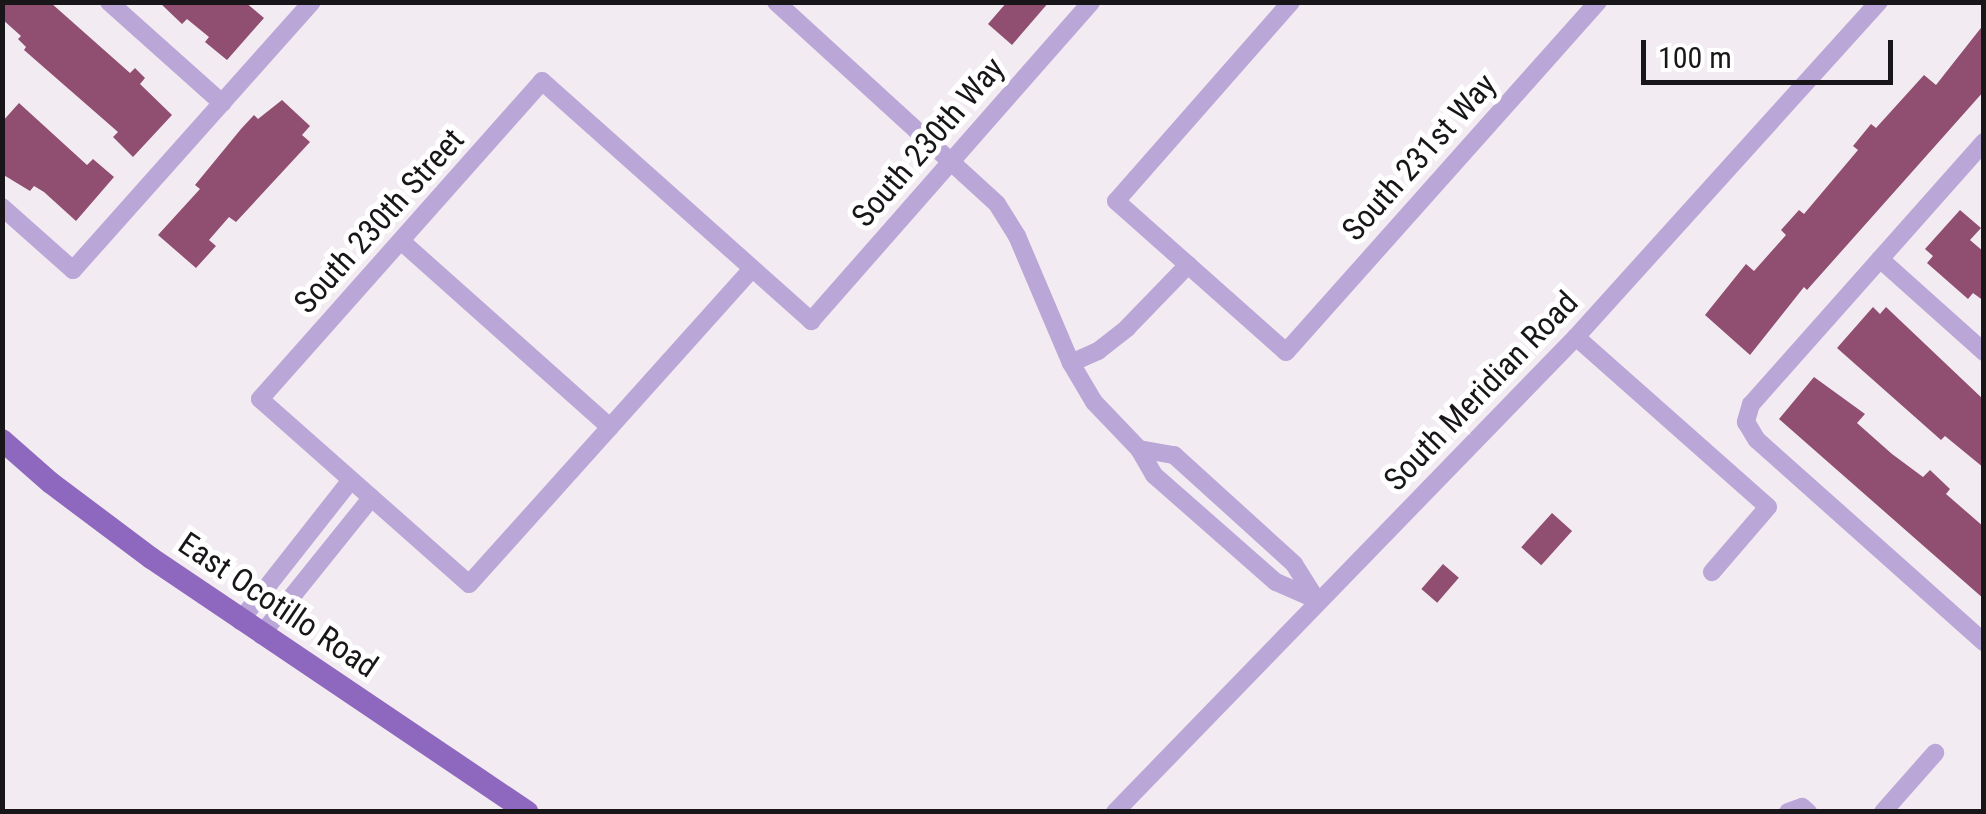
<!DOCTYPE html>
<style>
body{margin:0}
#map{position:relative;width:1986px;height:814px;overflow:hidden;background:#f3ebf2;font-family:"Roboto Condensed",sans-serif}
div>[style]{position:absolute}
[style*='--x']{left:calc(var(--x)*1px);top:calc(var(--y)*1px);width:calc(var(--w)*1px);rotate:calc(var(--a)*1deg)}
.building>*{inset:0;background:#904e70;transform-origin:0 0}
.minor>*{height:18px;margin:-9px;padding:0 9px;transform-origin:9px;border-radius:9px;background:#baa6d7}
.major>*{height:22px;margin:-11px;padding:0 11px;transform-origin:11px;border-radius:11px;background:#8e68bf}
span{translate:-50% -50%;white-space:nowrap;text-align:center;line-height:1.15;-webkit-text-stroke:10px #fff;paint-order:stroke}
.street-label{font-size:32px;color:#191619}
.frame{position:absolute;inset:0;border:5px solid #191619;pointer-events:none}
.scale{position:absolute;left:1641px;top:40px;width:252px;height:45px;box-sizing:border-box;border:5px solid #191619;border-top:0;padding-left:12px;font-size:30px;line-height:35px;white-space:nowrap;color:#191619;-webkit-text-stroke:8px #fff;paint-order:stroke}
</style>
<div id="map">
<div class="building">
<i style="clip-path:polygon(2px 2px,51px 3px,130px 73px,135px 68px,145px 78px,140px 84px,172px 115px,133px 157px,113px 137px,118px 132px,24px 50px,26px 47px,18px 39px,21px 36px,2px 19px)"></i>
<i style="clip-path:polygon(159px 2px,245px 2px,264px 18px,227px 60px,205px 42px,209px 37px,187px 19px,182px 24px)"></i>
<i style="clip-path:polygon(1007px 2px,1049px 2px,1012px 45px,988px 24px)"></i>
<i style="clip-path:polygon(1984px 24px,1984px 91px,1807px 290px,1804px 287px,1750px 355px,1705px 315px,1746px 264px,1754px 271px,1786px 235px,1781px 230px,1799px 210px,1804px 214px,1858px 150px,1853px 146px,1871px 124px,1876px 128px,1924px 75px,1936px 85px)"></i>
<i style="clip-path:polygon(282px 100px,310px 126px,302px 135px,310px 142px,236px 222px,229px 217px,209px 240px,216px 246px,196px 268px,158px 235px,200px 189px,195px 185px,241px 129px,254px 115px,258px 119px)"></i>
<i style="clip-path:polygon(19px 103px,87px 165px,93px 159px,114px 177px,76px 221px,44px 192px,34px 186px,30px 191px,2px 174px,2px 122px)"></i>
<i style="clip-path:polygon(1960px 210px,1981px 228px,1970px 240px,1984px 252px,1984px 301px,1973px 293px,1968px 299px,1927px 263px,1933px 256px,1925px 249px)"></i>
<i style="clip-path:polygon(1873px 307px,1880px 314px,1886px 307px,1984px 400px,1984px 468px,1945px 436px,1941px 440px,1837px 348px)"></i>
<i style="clip-path:polygon(1814px 377px,1865px 414px,1857px 423px,1892px 454px,1923px 477px,1930px 470px,1950px 489px,1946px 494px,1984px 527px,1984px 599px,1779px 419px)"></i>
<i style="left:1552px;top:513px;width:27px;height:46px;rotate:42deg"></i>
<i style="left:1443px;top:564px;width:21px;height:33px;rotate:41deg"></i>
</div>
<div class="minor">
<i style="--x:109;--y:2;--w:152;--a:41.8"></i>
<i style="--x:776;--y:2;--w:299;--a:42.4"></i>
<i style="--x:997;--y:204;--w:38;--a:58"></i>
<i style="--x:1017;--y:236;--w:138;--a:67"></i>
<i style="--x:1071;--y:363;--w:45;--a:59.5"></i>
<i style="--x:1094;--y:402;--w:65;--a:46.2"></i>
<i style="--x:1139;--y:449;--w:30;--a:60"></i>
<i style="--x:1154;--y:475;--w:162;--a:41.3"></i>
<i style="--x:1276;--y:582;--w:45;--a:23.7"></i>
<i style="--x:1291;--y:2;--w:265;--a:131.3"></i>
<i style="--x:1116;--y:201;--w:227;--a:41.6"></i>
<i style="--x:1286;--y:352;--w:469;--a:-48.3"></i>
<i style="--x:1984;--y:142;--w:351;--a:131.6"></i>
<i style="--x:1751;--y:404;--w:19;--a:106"></i>
<i style="--x:1746;--y:422;--w:21;--a:59"></i>
<i style="--x:1757;--y:440;--w:304;--a:41.7"></i>
<i style="--x:2;--y:207;--w:95;--a:41.6"></i>
<i style="--x:73;--y:270;--w:359;--a:-48.3"></i>
<i style="--x:401;--y:241;--w:280;--a:41.7"></i>
<i style="--x:1880;--y:259;--w:140;--a:41.8"></i>
<i style="--x:751;--y:270;--w:422;--a:131.9"></i>
<i style="--x:469;--y:584;--w:279;--a:-138.5"></i>
<i style="--x:260;--y:399;--w:425;--a:-48.4"></i>
<i style="--x:542;--y:81;--w:361;--a:41.7"></i>
<i style="--x:811;--y:321;--w:424;--a:-48.7"></i>
<i style="--x:1576;--y:337;--w:256;--a:41.5"></i>
<i style="--x:1768;--y:507;--w:86;--a:130.7"></i>
<i style="--x:1071;--y:363;--w:30;--a:-24"></i>
<i style="--x:1098;--y:351;--w:37;--a:-38"></i>
<i style="--x:1127;--y:328;--w:88;--a:-45.9"></i>
<i style="--x:1139;--y:449;--w:36;--a:10"></i>
<i style="--x:1174;--y:455;--w:162;--a:42.2"></i>
<i style="--x:1294;--y:564;--w:41;--a:57.8"></i>
<i style="--x:240;--y:621;--w:179;--a:-51.8"></i>
<i style="--x:261;--y:635;--w:176;--a:-51.2"></i>
<i style="--x:1115;--y:812;--w:662;--a:-45.86"></i>
<i style="--x:1576;--y:337;--w:452;--a:-47.9"></i>
<i style="--x:1788;--y:812;--w:15;--a:-20"></i>
<i style="--x:1802;--y:807;--w:8;--a:40"></i>
<i style="--x:1883;--y:812;--w:79;--a:-48.6"></i>
</div>
<div class="major">
<i style="--x:2;--y:440;--w:65;--a:41.3"></i>
<i style="--x:51;--y:483;--w:125;--a:36.9"></i>
<i style="--x:151;--y:558;--w:454;--a:34"></i>
</div>
<div class="street-label">
<span style="left:928px;top:142px;rotate:-49deg">South 230th Way</span>
<span style="left:1419px;top:157px;rotate:-48deg">South 231st Way</span>
<span style="left:379px;top:221px;rotate:-48deg">South 230th Street</span>
<span style="left:1481px;top:391px;rotate:-46deg">South Meridian Road</span>
<span style="left:278px;top:605px;rotate:34deg">East Ocotillo Road</span>
</div>
<div class="frame"></div>
<div class="scale">100 m</div>
</div>
